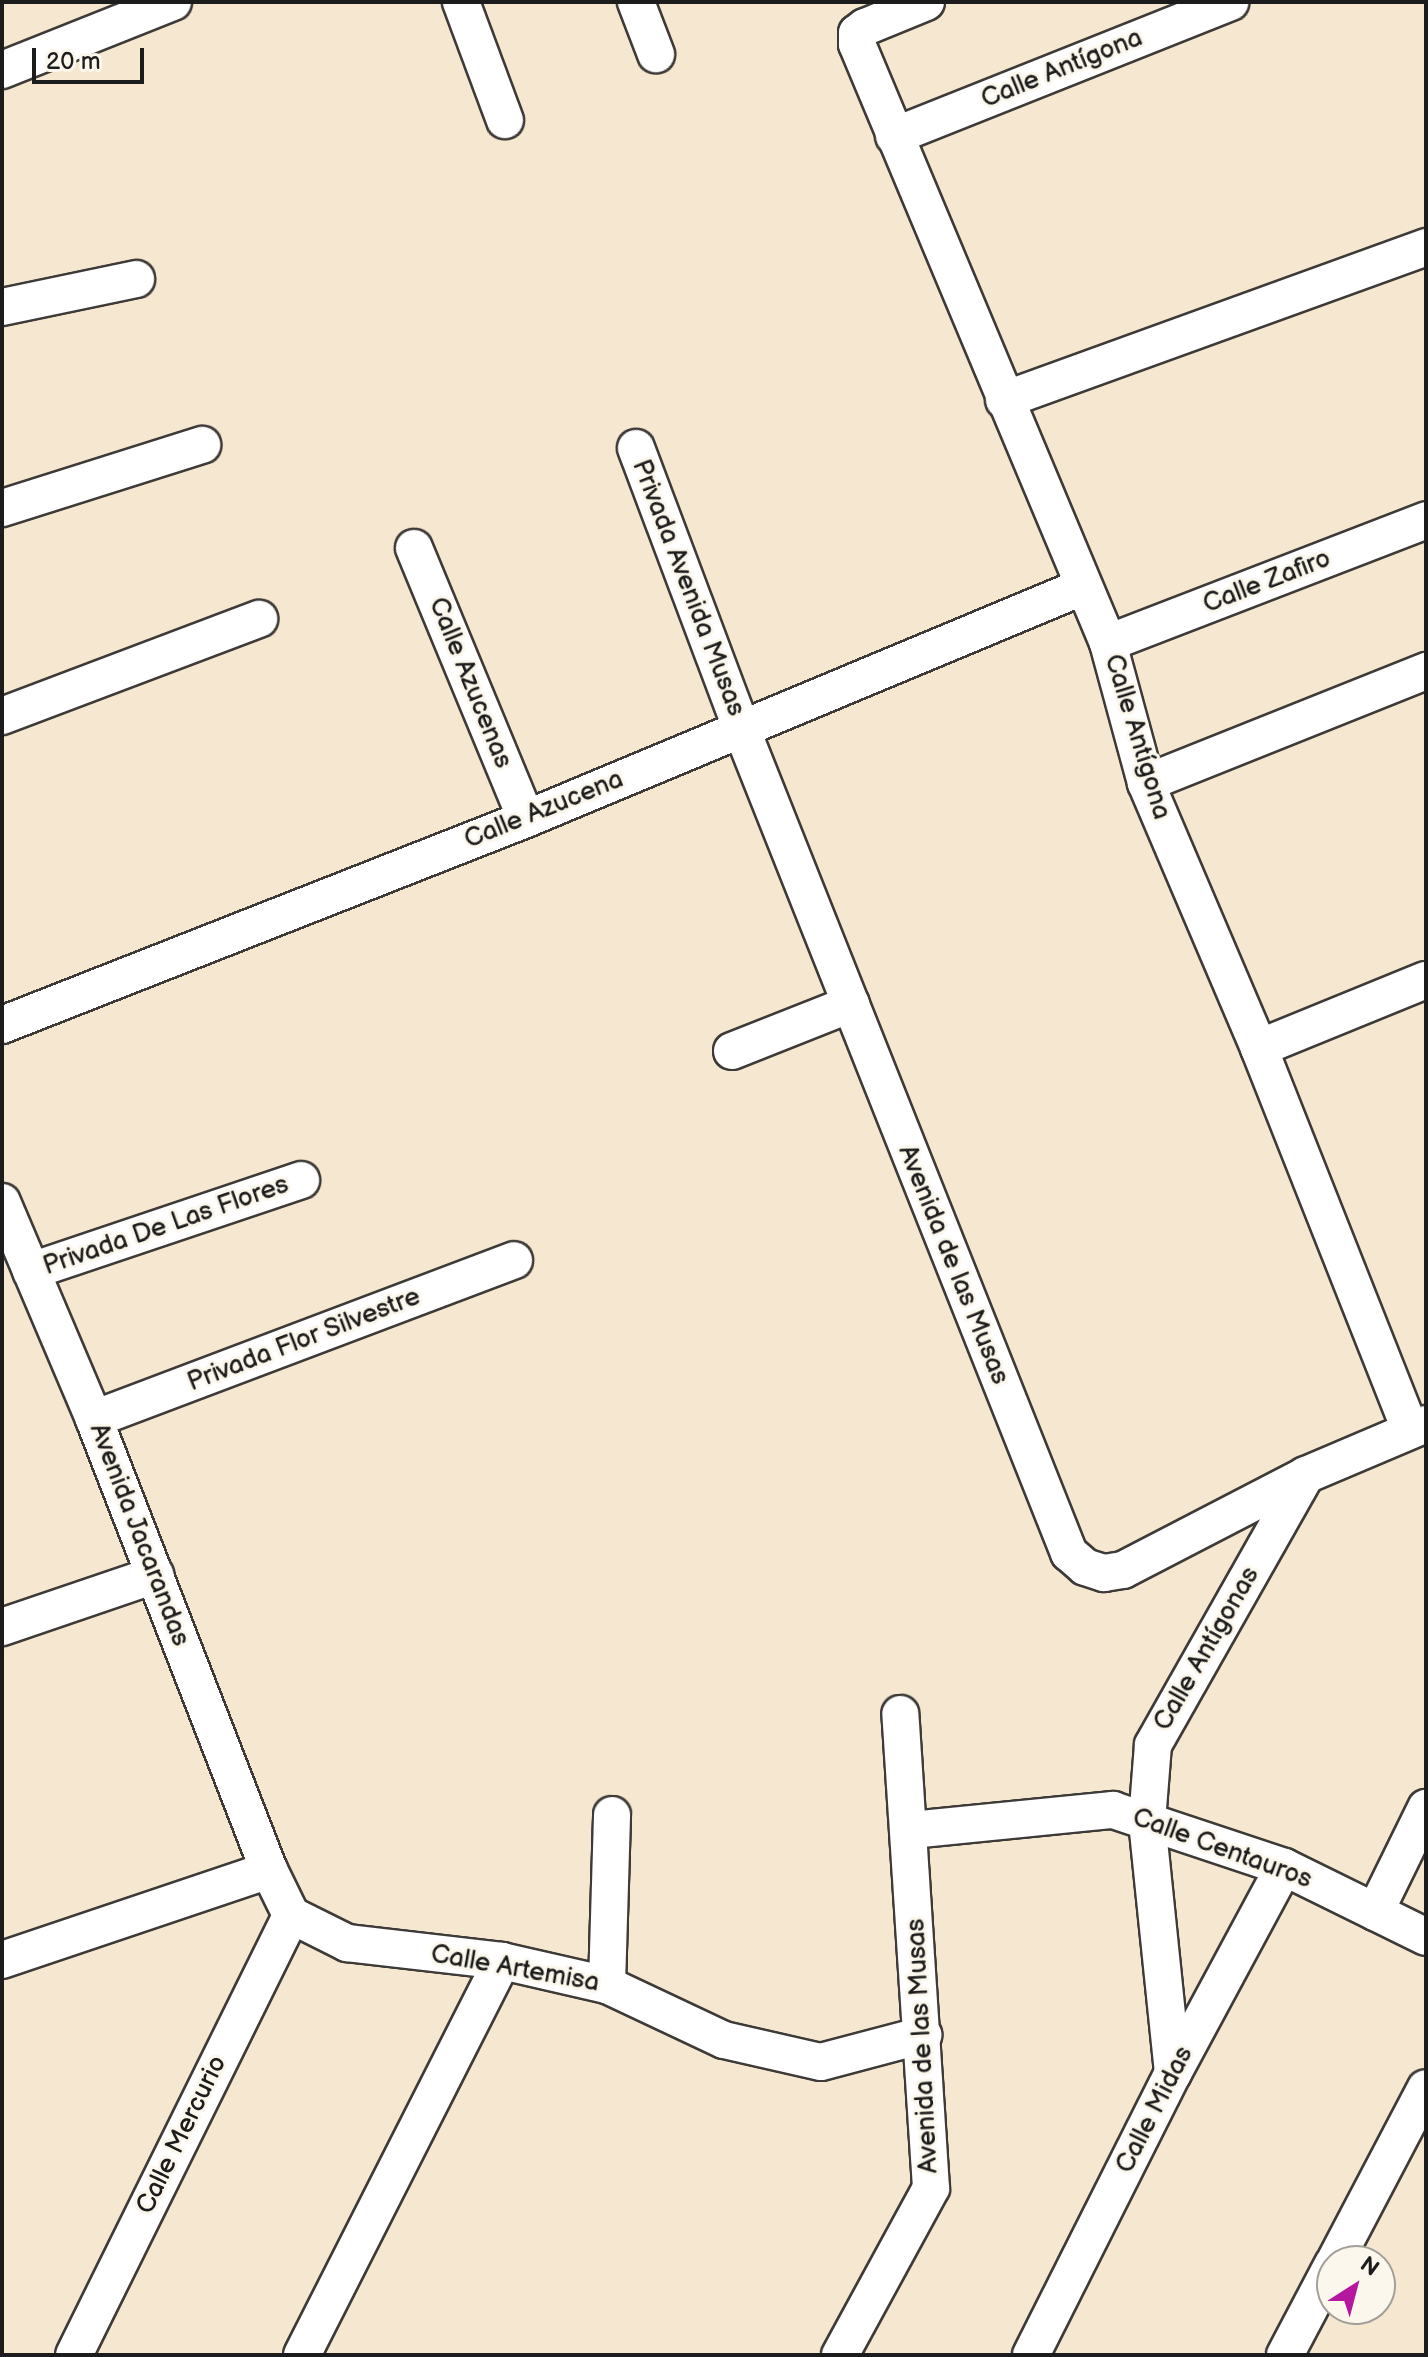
<!DOCTYPE html>
<meta charset="utf-8">
<style>
body{margin:0}
#map{position:relative;width:1428px;height:2357px;overflow:hidden;background:#f5e7d0;font-family:"Balsamiq Sans",sans-serif}
div>[style]{position:absolute}
[style*='--x']{left:calc(var(--x)*1px);top:calc(var(--y)*1px);width:calc(var(--w)*1px);rotate:calc(var(--a)*1deg)}
.roads{filter:drop-shadow(2px 0 #3d3a37) drop-shadow(-2px 0 #3d3a37) drop-shadow(0 2px #3d3a37) drop-shadow(0 -2px #3d3a37)}
.minor>*{height:36px;margin:-18px;padding:0 18px;transform-origin:18px;border-radius:18px;background:#fff}
span{translate:-50% -50%;white-space:nowrap;text-align:center;line-height:1.15;-webkit-text-stroke:6px #fbf7ec;paint-order:stroke}
.street-label{font-size:26px;color:#1c1c1c}
.frame{position:absolute;inset:0;border:4px solid #1c1c1c;pointer-events:none}
.north{position:absolute;left:1316px;top:2245px;width:80px;height:80px;box-sizing:border-box;background:#fbf7ec;border:2px solid #a29f99;border-radius:50%;rotate:36deg;font-size:22px;font-weight:700;line-height:32px;text-align:center;color:#1c1c1c}
.north::after{content:'';display:block;margin:auto;width:28px;height:36px;background:#b5179e;clip-path:polygon(50% 0,100% 100%,50% 72%,0 100%)}
.scale{position:absolute;left:32px;top:48px;width:112px;height:36px;box-sizing:border-box;border:4px solid #1c1c1c;border-top:0;padding-left:10px;font-size:24px;line-height:28px;white-space:nowrap;color:#1c1c1c;-webkit-text-stroke:6px #fbf7ec;paint-order:stroke}
</style>
<div id="map">
<div class="roads">
<div class="minor">
<i style="--x:461;--y:2;--w:126;--a:69.6"></i>
<i style="--x:636;--y:2;--w:56;--a:69"></i>
<i style="--x:926;--y:2;--w:66;--a:157.7"></i>
<i style="--x:865;--y:27;--w:10;--a:143"></i>
<i style="--x:857;--y:33;--w:11;--a:90"></i>
<i style="--x:857;--y:44;--w:649;--a:67.26"></i>
<i style="--x:1108;--y:643;--w:145;--a:74.8"></i>
<i style="--x:1146;--y:783;--w:288;--a:66.9"></i>
<i style="--x:1259;--y:1048;--w:411;--a:68.4"></i>
<i style="--x:2;--y:70;--w:184;--a:-21.7"></i>
<i style="--x:894;--y:136;--w:362;--a:-21.7"></i>
<i style="--x:2;--y:307;--w:137;--a:-11.8"></i>
<i style="--x:1004;--y:400;--w:449;--a:-19.9"></i>
<i style="--x:636;--y:448;--w:299;--a:69.4"></i>
<i style="--x:741;--y:728;--w:888;--a:68.32"></i>
<i style="--x:1069;--y:1553;--w:21;--a:41"></i>
<i style="--x:1085;--y:1567;--w:20;--a:18"></i>
<i style="--x:1104;--y:1573;--w:19;--a:-9"></i>
<i style="--x:1123;--y:1570;--w:206;--a:-27.4"></i>
<i style="--x:1306;--y:1475;--w:130;--a:-23"></i>
<i style="--x:2;--y:508;--w:210;--a:-17.5"></i>
<i style="--x:414;--y:548;--w:293;--a:67.5"></i>
<i style="--x:1108;--y:643;--w:341;--a:-21.1"></i>
<i style="--x:2;--y:716;--w:275;--a:-20.7"></i>
<i style="--x:1146;--y:783;--w:302;--a:-21.8"></i>
<i style="--x:2;--y:1025;--w:563;--a:-21.46"></i>
<i style="--x:526;--y:819;--w:602;--a:-22.65"></i>
<i style="--x:1259;--y:1048;--w:180;--a:-22.2"></i>
<i style="--x:732;--y:1051;--w:128;--a:-21.6"></i>
<i style="--x:2;--y:1202;--w:236;--a:67"></i>
<i style="--x:94;--y:1419;--w:484;--a:68.8"></i>
<i style="--x:269;--y:1870;--w:50;--a:63.9"></i>
<i style="--x:291;--y:1915;--w:63;--a:26.6"></i>
<i style="--x:347;--y:1943;--w:156;--a:6.6"></i>
<i style="--x:502;--y:1961;--w:108;--a:12.9"></i>
<i style="--x:607;--y:1985;--w:129;--a:25.2"></i>
<i style="--x:724;--y:2040;--w:99;--a:12.8"></i>
<i style="--x:821;--y:2062;--w:106;--a:-14.8"></i>
<i style="--x:31;--y:1271;--w:285;--a:-18.6"></i>
<i style="--x:94;--y:1419;--w:449;--a:-20.7"></i>
<i style="--x:2;--y:1627;--w:162;--a:-18.8"></i>
<i style="--x:911;--y:1830;--w:203;--a:-5.7"></i>
<i style="--x:1113;--y:1810;--w:180;--a:18.4"></i>
<i style="--x:1284;--y:1867;--w:158;--a:26.2"></i>
<i style="--x:1375;--y:1912;--w:116;--a:-63.9"></i>
<i style="--x:2;--y:1960;--w:282;--a:-18.6"></i>
<i style="--x:607;--y:1985;--w:170;--a:-88.3"></i>
<i style="--x:1173;--y:2073;--w:253;--a:-95.9"></i>
<i style="--x:1147;--y:1821;--w:76;--a:-85.5"></i>
<i style="--x:1153;--y:1745;--w:310;--a:-60.5"></i>
<i style="--x:1335;--y:2261;--w:195;--a:-62.3"></i>
<i style="--x:74;--y:2355;--w:491;--a:-63.7"></i>
<i style="--x:302;--y:2355;--w:442;--a:-63.1"></i>
<i style="--x:840;--y:2355;--w:190;--a:-61.4"></i>
<i style="--x:931;--y:2188;--w:475;--a:-93.7"></i>
<i style="--x:1031;--y:2355;--w:316;--a:-63.3"></i>
<i style="--x:1173;--y:2073;--w:234;--a:-61.7"></i>
<i style="--x:1285;--y:2355;--w:101;--a:-62.2"></i>
</div>
</div>
<div class="street-label">
<span style="left:1062px;top:69px;rotate:-22deg">Calle Antígona</span>
<span style="left:1267px;top:582px;rotate:-21deg">Calle Zafiro</span>
<span style="left:688px;top:588px;rotate:69deg">Privada Avenida Musas</span>
<span style="left:470px;top:683px;rotate:68deg">Calle Azucenas</span>
<span style="left:1137px;top:737px;rotate:73deg">Calle Antígona</span>
<span style="left:544px;top:810px;rotate:-22deg">Calle Azucena</span>
<span style="left:166px;top:1226px;rotate:-19deg">Privada De Las Flores</span>
<span style="left:953px;top:1265px;rotate:68deg">Avenida de las Musas</span>
<span style="left:304px;top:1340px;rotate:-21deg">Privada Flor Silvestre</span>
<span style="left:139px;top:1535px;rotate:69deg">Avenida Jacarandas</span>
<span style="left:1207px;top:1649px;rotate:-60deg">Calle Antígonas</span>
<span style="left:1222px;top:1849px;rotate:20deg">Calle Centauros</span>
<span style="left:515px;top:1969px;rotate:10deg">Calle Artemisa</span>
<span style="left:923px;top:2046px;rotate:-93deg">Avenida de las Musas</span>
<span style="left:1155px;top:2110px;rotate:-63deg">Calle Midas</span>
<span style="left:182px;top:2135px;rotate:-64deg">Calle Mercurio</span>
</div>
<div class="frame"></div>
<div class="north">N</div>
<div class="scale">20 m</div>
</div>
